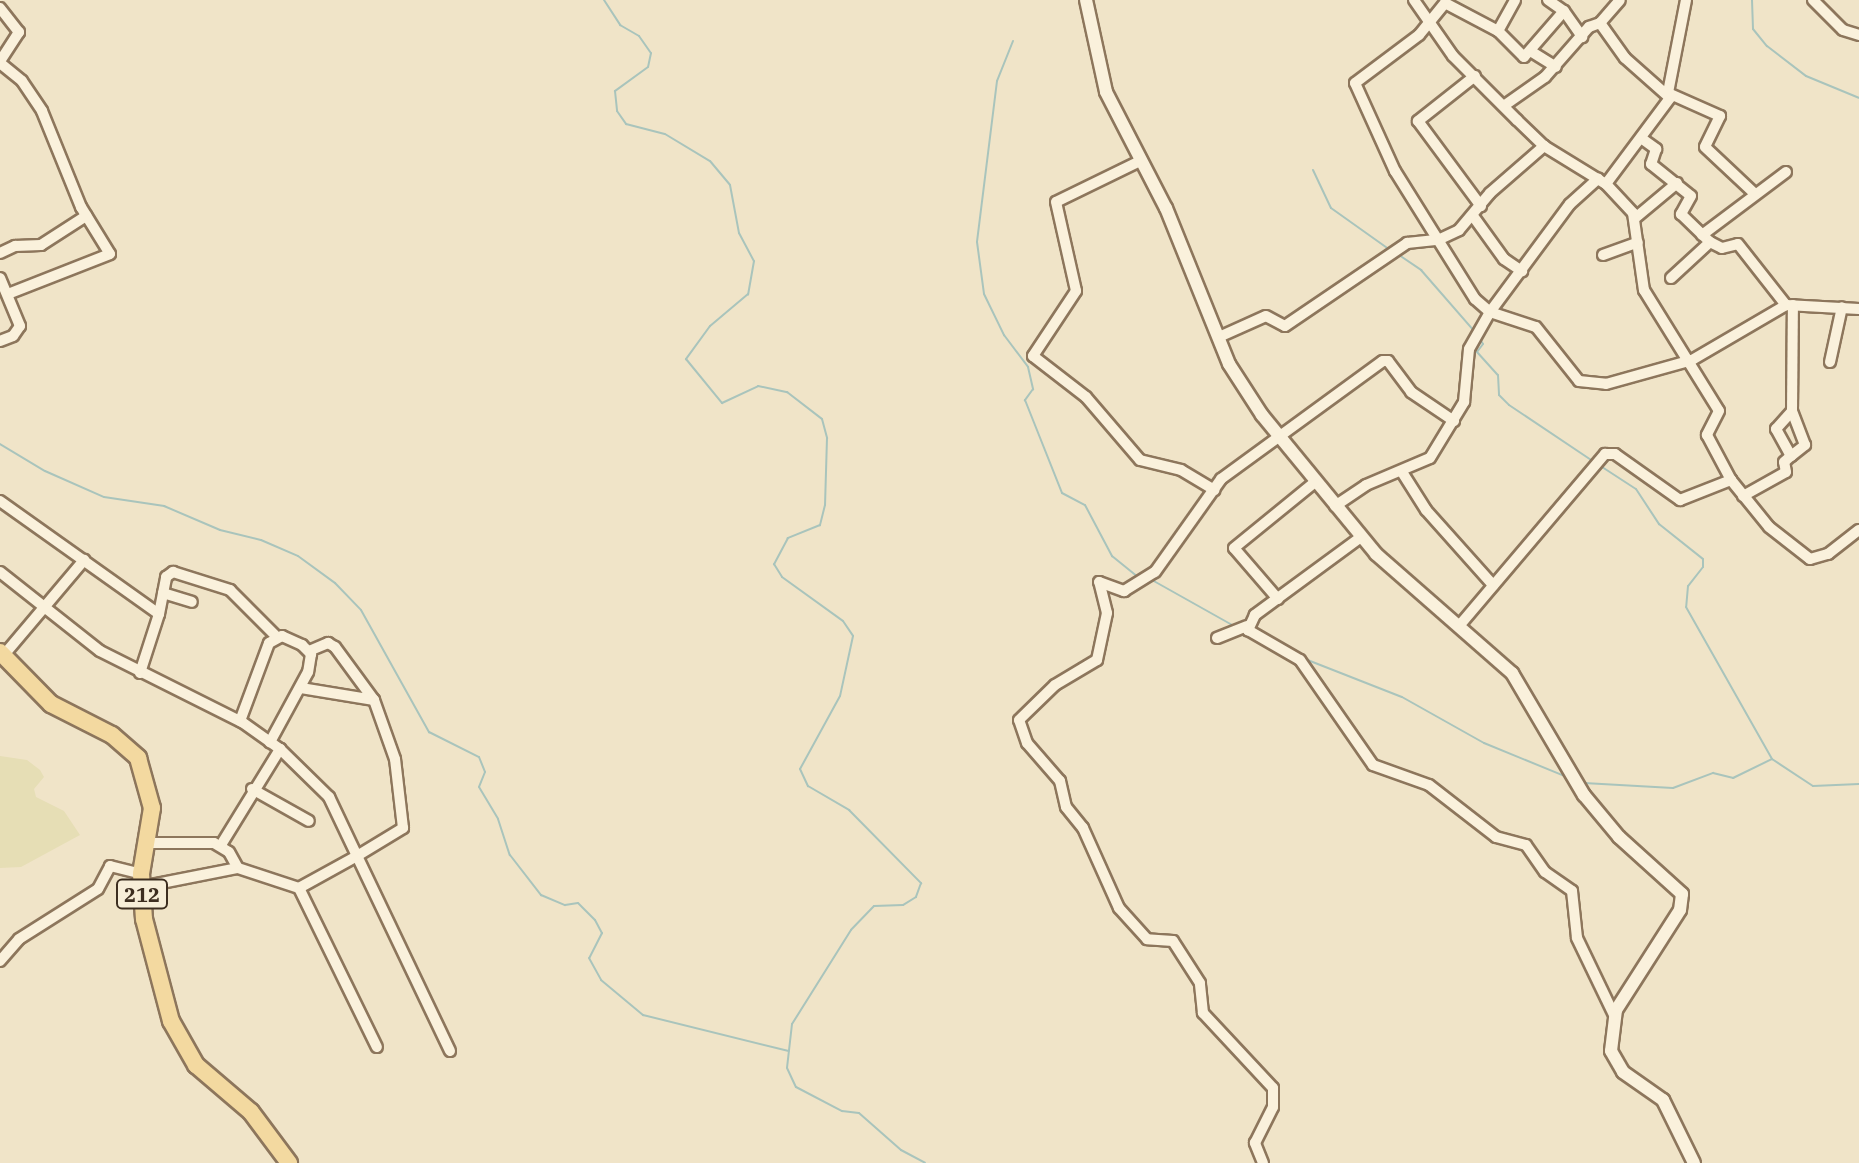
<!DOCTYPE html>
<style>
body{margin:0}
#map{position:relative;width:1859px;height:1163px;overflow:hidden;background:#f0e4c8;font-family:"IBM Plex Serif",serif}
div>[style]{position:absolute}
[style*='--x']{left:calc(var(--x)*1px);top:calc(var(--y)*1px);width:calc(var(--w)*1px);rotate:calc(var(--a)*1deg)}
.farmland>*{inset:0;background:#e6deb5}
.stream>*{height:2px;margin:-1px;padding:0 1px;transform-origin:1px;border-radius:1px;background:#a9c4bc}
.roads{filter:drop-shadow(2px 0 #8d765c) drop-shadow(-2px 0 #8d765c) drop-shadow(0 2px #8d765c) drop-shadow(0 -2px #8d765c)}
.minor>*{height:10px;margin:-5px;padding:0 5px;transform-origin:5px;border-radius:5px;background:#faf1dc}
.tertiary>*{height:12px;margin:-6px;padding:0 6px;transform-origin:6px;border-radius:6px;background:#faf1dc}
.primary>*{height:16px;margin:-8px;padding:0 8px;transform-origin:8px;border-radius:8px;background:#f3d9a0}
span{translate:-50% -50%;white-space:nowrap;text-align:center;line-height:1.15;-webkit-text-stroke:8px #f7eed8;paint-order:stroke}
.shield-label span{padding:2px 6px;background:#f7eed8;border:2px solid;border-radius:6px;-webkit-text-stroke-width:0}
.shield-label{font-size:20px;color:#3d2e20;font-weight:700}
</style>
<div id="map">
<div class="farmland">
<i style="clip-path:polygon(0 756px,27px 760px,40px 770px,44px 777px,34px 789px,36px 797px,64px 811px,80px 835px,21px 867px,0 868px)"></i>
</div>
<div class="stream">
<i style="--x:604;--y:0;--w:30;--a:57"></i>
<i style="--x:620;--y:25;--w:22;--a:30"></i>
<i style="--x:639;--y:36;--w:21;--a:55"></i>
<i style="--x:651;--y:53;--w:14;--a:102"></i>
<i style="--x:648;--y:67;--w:41;--a:144"></i>
<i style="--x:615;--y:91;--w:20;--a:84"></i>
<i style="--x:617;--y:111;--w:16;--a:55"></i>
<i style="--x:626;--y:124;--w:40;--a:14.4"></i>
<i style="--x:665;--y:134;--w:52;--a:31"></i>
<i style="--x:710;--y:161;--w:31;--a:50"></i>
<i style="--x:730;--y:185;--w:49;--a:79.4"></i>
<i style="--x:739;--y:233;--w:32;--a:62"></i>
<i style="--x:754;--y:261;--w:34;--a:100"></i>
<i style="--x:748;--y:294;--w:50;--a:139.9"></i>
<i style="--x:710;--y:326;--w:41;--a:126"></i>
<i style="--x:686;--y:359;--w:57;--a:50.7"></i>
<i style="--x:722;--y:403;--w:40;--a:-25"></i>
<i style="--x:758;--y:386;--w:30;--a:12"></i>
<i style="--x:787;--y:392;--w:44;--a:37.6"></i>
<i style="--x:822;--y:419;--w:20;--a:75"></i>
<i style="--x:827;--y:438;--w:67;--a:91.7"></i>
<i style="--x:825;--y:505;--w:21;--a:104"></i>
<i style="--x:820;--y:525;--w:35;--a:158"></i>
<i style="--x:788;--y:538;--w:30;--a:118"></i>
<i style="--x:774;--y:564;--w:15;--a:58"></i>
<i style="--x:782;--y:577;--w:75;--a:35.8"></i>
<i style="--x:843;--y:621;--w:18;--a:56"></i>
<i style="--x:853;--y:636;--w:61;--a:102.2"></i>
<i style="--x:840;--y:696;--w:83;--a:118.7"></i>
<i style="--x:800;--y:769;--w:19;--a:65"></i>
<i style="--x:808;--y:786;--w:48;--a:30.3"></i>
<i style="--x:849;--y:810;--w:103;--a:45.4"></i>
<i style="--x:921;--y:883;--w:15;--a:110"></i>
<i style="--x:916;--y:897;--w:15;--a:148"></i>
<i style="--x:903;--y:905;--w:29;--a:178"></i>
<i style="--x:874;--y:906;--w:33;--a:134"></i>
<i style="--x:851;--y:930;--w:111;--a:122.1"></i>
<i style="--x:792;--y:1024;--w:44;--a:96.5"></i>
<i style="--x:787;--y:1068;--w:21;--a:65"></i>
<i style="--x:796;--y:1087;--w:52;--a:27.6"></i>
<i style="--x:842;--y:1111;--w:17;--a:7"></i>
<i style="--x:859;--y:1113;--w:56;--a:41.4"></i>
<i style="--x:901;--y:1150;--w:27;--a:28"></i>
<i style="--x:1752;--y:0;--w:29;--a:88"></i>
<i style="--x:1753;--y:29;--w:22;--a:51"></i>
<i style="--x:1767;--y:46;--w:49;--a:37.6"></i>
<i style="--x:1806;--y:76;--w:57;--a:22.5"></i>
<i style="--x:1013;--y:41;--w:43;--a:111.8"></i>
<i style="--x:997;--y:81;--w:162;--a:97.1"></i>
<i style="--x:977;--y:242;--w:52;--a:82.3"></i>
<i style="--x:984;--y:294;--w:46;--a:64"></i>
<i style="--x:1004;--y:335;--w:40;--a:53"></i>
<i style="--x:1028;--y:367;--w:23;--a:77"></i>
<i style="--x:1033;--y:389;--w:14;--a:126"></i>
<i style="--x:1025;--y:400;--w:100;--a:68.3"></i>
<i style="--x:1062;--y:493;--w:26;--a:28"></i>
<i style="--x:1085;--y:505;--w:58;--a:62.1"></i>
<i style="--x:1112;--y:556;--w:33;--a:39"></i>
<i style="--x:1313;--y:170;--w:42;--a:64.7"></i>
<i style="--x:1331;--y:208;--w:72;--a:35.4"></i>
<i style="--x:1399;--y:255;--w:27;--a:34"></i>
<i style="--x:1421;--y:270;--w:82;--a:48.9"></i>
<i style="--x:1479;--y:338;--w:7;--a:56"></i>
<i style="--x:1483;--y:344;--w:10;--a:127"></i>
<i style="--x:1477;--y:352;--w:31;--a:48"></i>
<i style="--x:1498;--y:375;--w:20;--a:87"></i>
<i style="--x:1499;--y:395;--w:14;--a:45"></i>
<i style="--x:1509;--y:405;--w:102;--a:33.8"></i>
<i style="--x:0;--y:444;--w:52;--a:31"></i>
<i style="--x:45;--y:471;--w:64;--a:23.8"></i>
<i style="--x:104;--y:497;--w:61;--a:8.5"></i>
<i style="--x:164;--y:506;--w:61;--a:23.2"></i>
<i style="--x:220;--y:530;--w:42;--a:13.7"></i>
<i style="--x:261;--y:540;--w:40;--a:23.4"></i>
<i style="--x:298;--y:556;--w:46;--a:36.1"></i>
<i style="--x:335;--y:583;--w:37;--a:46"></i>
<i style="--x:361;--y:610;--w:140;--a:60.9"></i>
<i style="--x:429;--y:732;--w:56;--a:26.6"></i>
<i style="--x:479;--y:757;--w:16;--a:68"></i>
<i style="--x:485;--y:772;--w:16;--a:112"></i>
<i style="--x:479;--y:787;--w:37;--a:59"></i>
<i style="--x:498;--y:819;--w:38;--a:72"></i>
<i style="--x:510;--y:855;--w:51;--a:52.2"></i>
<i style="--x:541;--y:895;--w:26;--a:23"></i>
<i style="--x:565;--y:905;--w:13;--a:-9"></i>
<i style="--x:578;--y:903;--w:24;--a:45"></i>
<i style="--x:595;--y:920;--w:15;--a:62"></i>
<i style="--x:602;--y:933;--w:28;--a:117"></i>
<i style="--x:589;--y:958;--w:25;--a:61"></i>
<i style="--x:601;--y:980;--w:55;--a:39.8"></i>
<i style="--x:643;--y:1015;--w:150;--a:13.9"></i>
<i style="--x:1599;--y:465;--w:44;--a:33"></i>
<i style="--x:1636;--y:489;--w:42;--a:56.7"></i>
<i style="--x:1659;--y:524;--w:56;--a:38.5"></i>
<i style="--x:1703;--y:559;--w:8;--a:90"></i>
<i style="--x:1703;--y:567;--w:24;--a:128"></i>
<i style="--x:1688;--y:586;--w:21;--a:95"></i>
<i style="--x:1686;--y:607;--w:175;--a:60.5"></i>
<i style="--x:1152;--y:580;--w:94;--a:29.3"></i>
<i style="--x:1305;--y:659;--w:104;--a:21.4"></i>
<i style="--x:1402;--y:697;--w:94;--a:29.3"></i>
<i style="--x:1484;--y:743;--w:90;--a:22.3"></i>
<i style="--x:1584;--y:783;--w:89;--a:3.2"></i>
<i style="--x:1673;--y:788;--w:43;--a:-20.6"></i>
<i style="--x:1713;--y:773;--w:21;--a:14"></i>
<i style="--x:1733;--y:778;--w:43;--a:-26"></i>
<i style="--x:1772;--y:759;--w:49;--a:33.4"></i>
<i style="--x:1813;--y:786;--w:46;--a:-2.5"></i>
</div>
<div class="roads">
<div class="minor">
<i style="--x:1414;--y:0;--w:68;--a:55.1"></i>
<i style="--x:1453;--y:56;--w:91;--a:45"></i>
<i style="--x:1517;--y:120;--w:37;--a:44"></i>
<i style="--x:1544;--y:146;--w:73;--a:31.5"></i>
<i style="--x:1606;--y:184;--w:40;--a:47"></i>
<i style="--x:1633;--y:213;--w:78;--a:81.9"></i>
<i style="--x:1644;--y:290;--w:142;--a:58.2"></i>
<i style="--x:1719;--y:411;--w:27;--a:117"></i>
<i style="--x:1707;--y:435;--w:51;--a:61.9"></i>
<i style="--x:1731;--y:480;--w:60;--a:51"></i>
<i style="--x:1769;--y:527;--w:52;--a:38"></i>
<i style="--x:1810;--y:559;--w:19;--a:-16"></i>
<i style="--x:1828;--y:554;--w:39;--a:-38"></i>
<i style="--x:1548;--y:0;--w:19;--a:35"></i>
<i style="--x:1564;--y:11;--w:32;--a:55"></i>
<i style="--x:1686;--y:0;--w:95;--a:101"></i>
<i style="--x:1668;--y:93;--w:57;--a:23.9"></i>
<i style="--x:1720;--y:116;--w:34;--a:116"></i>
<i style="--x:1705;--y:147;--w:67;--a:43.2"></i>
<i style="--x:1813;--y:0;--w:42;--a:45"></i>
<i style="--x:1843;--y:30;--w:17;--a:17"></i>
<i style="--x:0;--y:8;--w:31;--a:52"></i>
<i style="--x:19;--y:32;--w:35;--a:123"></i>
<i style="--x:1564;--y:11;--w:61;--a:131"></i>
<i style="--x:1524;--y:57;--w:37;--a:-135"></i>
<i style="--x:1498;--y:31;--w:60;--a:-152.2"></i>
<i style="--x:1445;--y:3;--w:41;--a:129.1"></i>
<i style="--x:1419;--y:35;--w:80;--a:143.1"></i>
<i style="--x:1355;--y:83;--w:97;--a:65.6"></i>
<i style="--x:1395;--y:171;--w:151;--a:58"></i>
<i style="--x:1475;--y:299;--w:20;--a:41"></i>
<i style="--x:1490;--y:312;--w:48;--a:18.1"></i>
<i style="--x:1536;--y:327;--w:69;--a:51.5"></i>
<i style="--x:1579;--y:381;--w:27;--a:6"></i>
<i style="--x:1606;--y:384;--w:89;--a:-15.6"></i>
<i style="--x:1692;--y:360;--w:109;--a:-30.3"></i>
<i style="--x:1786;--y:305;--w:73;--a:3.1"></i>
<i style="--x:1600;--y:23;--w:30;--a:-49"></i>
<i style="--x:1498;--y:31;--w:35;--a:-61"></i>
<i style="--x:1532;--y:52;--w:28;--a:32"></i>
<i style="--x:0;--y:63;--w:28;--a:39"></i>
<i style="--x:22;--y:81;--w:36;--a:56"></i>
<i style="--x:42;--y:111;--w:104;--a:67.9"></i>
<i style="--x:81;--y:207;--w:55;--a:58.3"></i>
<i style="--x:110;--y:254;--w:110;--a:158.6"></i>
<i style="--x:1475;--y:76;--w:73;--a:141.7"></i>
<i style="--x:1418;--y:121;--w:106;--a:53.5"></i>
<i style="--x:1505;--y:105;--w:49;--a:-35"></i>
<i style="--x:1545;--y:77;--w:67;--a:-48.7"></i>
<i style="--x:1589;--y:27;--w:12;--a:-20"></i>
<i style="--x:1600;--y:23;--w:43;--a:54.5"></i>
<i style="--x:1625;--y:58;--w:60;--a:41.6"></i>
<i style="--x:1670;--y:98;--w:107;--a:126.7"></i>
<i style="--x:1641;--y:138;--w:19;--a:36"></i>
<i style="--x:1656;--y:149;--w:16;--a:108"></i>
<i style="--x:1651;--y:164;--w:51;--a:38.7"></i>
<i style="--x:1691;--y:196;--w:21;--a:119"></i>
<i style="--x:1681;--y:214;--w:40;--a:44"></i>
<i style="--x:1140;--y:161;--w:93;--a:154"></i>
<i style="--x:1056;--y:202;--w:91;--a:77.3"></i>
<i style="--x:1076;--y:291;--w:78;--a:123.5"></i>
<i style="--x:1033;--y:356;--w:67;--a:37.7"></i>
<i style="--x:1086;--y:397;--w:83;--a:49.4"></i>
<i style="--x:1140;--y:460;--w:42;--a:13.7"></i>
<i style="--x:1181;--y:470;--w:39;--a:31"></i>
<i style="--x:1473;--y:216;--w:53;--a:54.2"></i>
<i style="--x:1504;--y:259;--w:22;--a:34"></i>
<i style="--x:1634;--y:219;--w:56;--a:-39.9"></i>
<i style="--x:1702;--y:235;--w:105;--a:-36.9"></i>
<i style="--x:0;--y:253;--w:17;--a:-25"></i>
<i style="--x:15;--y:246;--w:26;--a:-2"></i>
<i style="--x:41;--y:245;--w:54;--a:-32.8"></i>
<i style="--x:1603;--y:255;--w:37;--a:-20"></i>
<i style="--x:0;--y:278;--w:52;--a:67.4"></i>
<i style="--x:20;--y:326;--w:12;--a:125"></i>
<i style="--x:13;--y:336;--w:14;--a:159"></i>
<i style="--x:1671;--y:278;--w:53;--a:-42.7"></i>
<i style="--x:1710;--y:242;--w:13;--a:27"></i>
<i style="--x:1722;--y:248;--w:16;--a:-14"></i>
<i style="--x:1738;--y:244;--w:78;--a:51.8"></i>
<i style="--x:1219;--y:337;--w:51;--a:-24.1"></i>
<i style="--x:1266;--y:316;--w:21;--a:28"></i>
<i style="--x:1285;--y:326;--w:148;--a:-34.2"></i>
<i style="--x:1407;--y:243;--w:31;--a:-6"></i>
<i style="--x:1438;--y:240;--w:23;--a:-25"></i>
<i style="--x:1459;--y:230;--w:48;--a:-50"></i>
<i style="--x:1490;--y:193;--w:72;--a:-41"></i>
<i style="--x:1830;--y:362;--w:56;--a:-77.7"></i>
<i style="--x:1791;--y:456;--w:18;--a:-38"></i>
<i style="--x:1805;--y:445;--w:36;--a:-111"></i>
<i style="--x:1402;--y:472;--w:45;--a:57.7"></i>
<i style="--x:1426;--y:510;--w:101;--a:48.2"></i>
<i style="--x:1743;--y:496;--w:49;--a:-29.2"></i>
<i style="--x:1786;--y:472;--w:10;--a:-101"></i>
<i style="--x:1784;--y:462;--w:9;--a:-41"></i>
<i style="--x:1791;--y:456;--w:31;--a:-119"></i>
<i style="--x:1776;--y:429;--w:24;--a:-48"></i>
<i style="--x:1792;--y:411;--w:106;--a:-89.5"></i>
<i style="--x:0;--y:501;--w:195;--a:35.4"></i>
<i style="--x:159;--y:614;--w:62;--a:107.9"></i>
<i style="--x:1335;--y:506;--w:37;--a:-34"></i>
<i style="--x:1366;--y:485;--w:69;--a:-22.9"></i>
<i style="--x:1430;--y:458;--w:66;--a:-58.7"></i>
<i style="--x:1464;--y:402;--w:53;--a:-84.6"></i>
<i style="--x:1469;--y:349;--w:43;--a:-60.4"></i>
<i style="--x:1490;--y:312;--w:134;--a:-53.5"></i>
<i style="--x:1570;--y:204;--w:38;--a:-42"></i>
<i style="--x:1361;--y:537;--w:132;--a:143.7"></i>
<i style="--x:1255;--y:615;--w:17;--a:115"></i>
<i style="--x:1248;--y:630;--w:60;--a:30"></i>
<i style="--x:1300;--y:660;--w:128;--a:55.2"></i>
<i style="--x:1373;--y:765;--w:59;--a:19.7"></i>
<i style="--x:1429;--y:785;--w:85;--a:37.8"></i>
<i style="--x:1496;--y:837;--w:31;--a:15"></i>
<i style="--x:1526;--y:845;--w:33;--a:55"></i>
<i style="--x:1545;--y:872;--w:33;--a:35"></i>
<i style="--x:1572;--y:891;--w:47;--a:83.9"></i>
<i style="--x:1577;--y:938;--w:85;--a:64.3"></i>
<i style="--x:0;--y:572;--w:127;--a:38.3"></i>
<i style="--x:100;--y:651;--w:159;--a:26.6"></i>
<i style="--x:242;--y:722;--w:47;--a:35.4"></i>
<i style="--x:280;--y:749;--w:69;--a:44.4"></i>
<i style="--x:329;--y:797;--w:65;--a:64.6"></i>
<i style="--x:357;--y:856;--w:54;--a:-31.3"></i>
<i style="--x:403;--y:828;--w:69;--a:-96.6"></i>
<i style="--x:395;--y:759;--w:63;--a:-109.6"></i>
<i style="--x:374;--y:700;--w:74;--a:-170.7"></i>
<i style="--x:163;--y:593;--w:30;--a:17"></i>
<i style="--x:1278;--y:599;--w:67;--a:-130.8"></i>
<i style="--x:1234;--y:548;--w:104;--a:-39.2"></i>
<i style="--x:159;--y:614;--w:38;--a:-79"></i>
<i style="--x:166;--y:577;--w:9;--a:-36"></i>
<i style="--x:173;--y:572;--w:60;--a:17.5"></i>
<i style="--x:230;--y:590;--w:66;--a:45"></i>
<i style="--x:1459;--y:626;--w:226;--a:-49.7"></i>
<i style="--x:1605;--y:454;--w:10;--a:0"></i>
<i style="--x:1615;--y:454;--w:80;--a:35.3"></i>
<i style="--x:1680;--y:500;--w:55;--a:-21.4"></i>
<i style="--x:1217;--y:638;--w:32;--a:-22"></i>
<i style="--x:309;--y:651;--w:21;--a:-23"></i>
<i style="--x:328;--y:643;--w:8;--a:30"></i>
<i style="--x:335;--y:647;--w:66;--a:53.7"></i>
<i style="--x:3;--y:656;--w:126;--a:-49.8"></i>
<i style="--x:240;--y:721;--w:83;--a:-69.6"></i>
<i style="--x:269;--y:643;--w:15;--a:-28"></i>
<i style="--x:282;--y:636;--w:22;--a:24"></i>
<i style="--x:302;--y:645;--w:13;--a:45"></i>
<i style="--x:311;--y:654;--w:18;--a:99"></i>
<i style="--x:308;--y:672;--w:80;--a:118.5"></i>
<i style="--x:252;--y:789;--w:65;--a:29.3"></i>
<i style="--x:146;--y:843;--w:68;--a:0"></i>
<i style="--x:214;--y:843;--w:17;--a:31"></i>
<i style="--x:229;--y:852;--w:18;--a:61"></i>
<i style="--x:221;--y:845;--w:113;--a:-58.4"></i>
<i style="--x:141;--y:887;--w:99;--a:-11.1"></i>
<i style="--x:238;--y:868;--w:64;--a:18.2"></i>
<i style="--x:299;--y:888;--w:66;--a:-28.9"></i>
<i style="--x:357;--y:856;--w:216;--a:64.5"></i>
<i style="--x:299;--y:888;--w:177;--a:63.9"></i>
<i style="--x:0;--y:961;--w:29;--a:-49"></i>
<i style="--x:19;--y:939;--w:93;--a:-32.3"></i>
<i style="--x:98;--y:889;--w:26;--a:-62"></i>
<i style="--x:110;--y:866;--w:32;--a:14"></i>
<i style="--x:1263;--y:1163;--w:22;--a:-112"></i>
<i style="--x:1255;--y:1143;--w:40;--a:-63.4"></i>
<i style="--x:1273;--y:1107;--w:19;--a:-90"></i>
<i style="--x:1273;--y:1088;--w:103;--a:-133"></i>
<i style="--x:1203;--y:1013;--w:30;--a:-96"></i>
<i style="--x:1200;--y:983;--w:50;--a:-122.7"></i>
<i style="--x:1173;--y:941;--w:26;--a:-176"></i>
<i style="--x:1147;--y:939;--w:42;--a:-132.1"></i>
<i style="--x:1119;--y:908;--w:88;--a:-114.2"></i>
<i style="--x:1083;--y:828;--w:27;--a:-129"></i>
<i style="--x:1066;--y:807;--w:27;--a:-103"></i>
<i style="--x:1060;--y:781;--w:50;--a:-131"></i>
<i style="--x:1027;--y:743;--w:24;--a:-109"></i>
<i style="--x:1019;--y:720;--w:50;--a:-44.2"></i>
<i style="--x:1055;--y:685;--w:49;--a:-30.8"></i>
<i style="--x:1097;--y:660;--w:48;--a:-78"></i>
<i style="--x:1107;--y:613;--w:32;--a:-104"></i>
<i style="--x:1099;--y:582;--w:27;--a:20"></i>
<i style="--x:1124;--y:591;--w:36;--a:-32"></i>
<i style="--x:1155;--y:572;--w:114;--a:-54.6"></i>
<i style="--x:1221;--y:479;--w:200;--a:-36.1"></i>
<i style="--x:1383;--y:361;--w:5;--a:0"></i>
<i style="--x:1388;--y:361;--w:39;--a:53"></i>
<i style="--x:1411;--y:392;--w:52;--a:34"></i>
</div>
<div class="tertiary">
<i style="--x:1086;--y:0;--w:94;--a:77.7"></i>
<i style="--x:1106;--y:92;--w:131;--a:62.7"></i>
<i style="--x:1166;--y:208;--w:168;--a:68"></i>
<i style="--x:1229;--y:364;--w:61;--a:57.1"></i>
<i style="--x:1262;--y:415;--w:180;--a:50.6"></i>
<i style="--x:1376;--y:554;--w:181;--a:41.2"></i>
<i style="--x:1512;--y:673;--w:142;--a:59.5"></i>
<i style="--x:1584;--y:795;--w:55;--a:50.2"></i>
<i style="--x:1619;--y:837;--w:85;--a:42.1"></i>
<i style="--x:1682;--y:894;--w:16;--a:97"></i>
<i style="--x:1680;--y:910;--w:119;--a:122.6"></i>
<i style="--x:1616;--y:1010;--w:41;--a:97"></i>
<i style="--x:1611;--y:1051;--w:24;--a:60"></i>
<i style="--x:1623;--y:1072;--w:49;--a:35"></i>
<i style="--x:1663;--y:1100;--w:70;--a:63.8"></i>
</div>
<div class="primary">
<i style="--x:0;--y:652;--w:73;--a:45.6"></i>
<i style="--x:51;--y:704;--w:68;--a:26.9"></i>
<i style="--x:112;--y:735;--w:35;--a:41"></i>
<i style="--x:138;--y:758;--w:52;--a:74.4"></i>
<i style="--x:152;--y:808;--w:67;--a:99.5"></i>
<i style="--x:141;--y:874;--w:45;--a:86.2"></i>
<i style="--x:144;--y:919;--w:106;--a:75.2"></i>
<i style="--x:171;--y:1021;--w:51;--a:60.4"></i>
<i style="--x:196;--y:1065;--w:72;--a:40.5"></i>
<i style="--x:251;--y:1112;--w:64;--a:53.3"></i>
</div>
</div>
<div class="shield-label">
<span style="left:142px;top:894px">212</span>
</div>
</div>
